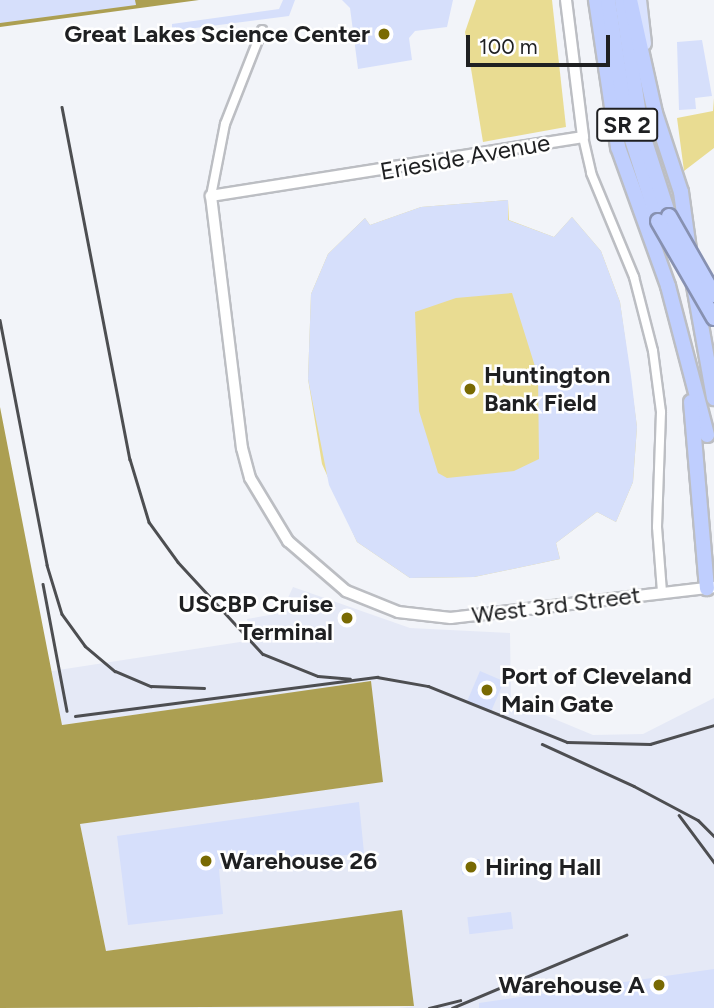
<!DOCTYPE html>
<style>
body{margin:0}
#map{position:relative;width:714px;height:1008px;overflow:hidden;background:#f2f4f9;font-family:Figtree,sans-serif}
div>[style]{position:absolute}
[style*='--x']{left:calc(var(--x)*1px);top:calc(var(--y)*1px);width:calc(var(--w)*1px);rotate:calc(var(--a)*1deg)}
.built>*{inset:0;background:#e5e9f6}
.green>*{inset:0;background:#e9dc92}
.water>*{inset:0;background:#ac9f52}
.building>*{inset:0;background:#d6dffb;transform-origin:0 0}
.roads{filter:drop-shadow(2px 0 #bcbec3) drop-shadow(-2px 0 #bcbec3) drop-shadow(0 2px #bcbec3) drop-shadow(0 -2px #bcbec3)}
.minor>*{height:8px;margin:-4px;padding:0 4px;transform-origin:4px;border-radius:4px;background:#fff}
.tertiary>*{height:10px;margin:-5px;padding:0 5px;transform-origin:5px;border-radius:5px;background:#fff}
.primary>*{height:12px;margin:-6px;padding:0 6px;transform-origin:6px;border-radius:6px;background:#d9e2fe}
.motorway>*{height:14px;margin:-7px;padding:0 7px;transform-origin:7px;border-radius:7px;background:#bfcefe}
.rail>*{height:2.5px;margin:-1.25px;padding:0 1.25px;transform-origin:1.25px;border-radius:1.25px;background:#4d4e51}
.bridges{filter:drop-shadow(2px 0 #8791b1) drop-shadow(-2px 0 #8791b1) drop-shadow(0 2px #8791b1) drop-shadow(0 -2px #8791b1)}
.motorway-bridge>*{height:14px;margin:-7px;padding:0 7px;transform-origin:7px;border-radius:7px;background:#bfcefe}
.dots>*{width:19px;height:19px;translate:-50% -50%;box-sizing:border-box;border:4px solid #fff;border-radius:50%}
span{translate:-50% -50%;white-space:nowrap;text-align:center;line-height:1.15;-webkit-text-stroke:5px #fff;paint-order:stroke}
.shield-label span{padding:2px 5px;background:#fff;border:2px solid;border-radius:5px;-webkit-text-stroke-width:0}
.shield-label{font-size:23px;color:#1f2022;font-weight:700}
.poi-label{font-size:24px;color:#1f2022;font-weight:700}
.right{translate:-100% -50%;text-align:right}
.left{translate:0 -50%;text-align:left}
.street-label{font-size:24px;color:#1f2022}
.scale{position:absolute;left:466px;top:35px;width:144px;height:32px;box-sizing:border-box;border:4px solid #1f2022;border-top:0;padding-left:9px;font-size:21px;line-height:24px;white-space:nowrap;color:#1f2022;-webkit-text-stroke:5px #fff;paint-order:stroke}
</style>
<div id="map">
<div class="built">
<i style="clip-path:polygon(293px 587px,410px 628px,510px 633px,511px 701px,593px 735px,643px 734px,714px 698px,714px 1008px,399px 1008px,414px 1006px,402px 911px,106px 951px,80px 824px,382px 782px,371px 682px,61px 725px,52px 671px,253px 640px,247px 619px,281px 613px)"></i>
</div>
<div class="green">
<i style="clip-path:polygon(476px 0,552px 0,566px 127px,483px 142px,465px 32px)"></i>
<i style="clip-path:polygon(714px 98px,714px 148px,684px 171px,677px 118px,713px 111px)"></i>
<i style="clip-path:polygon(508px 200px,509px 220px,554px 237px,572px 217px,601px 251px,620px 302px,637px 427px,633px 482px,616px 522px,597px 512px,556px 543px,560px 559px,474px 577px,410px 578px,357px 542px,322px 464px,308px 379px,311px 294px,328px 254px,365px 218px,370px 225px,421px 207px)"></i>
</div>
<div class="water">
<i style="clip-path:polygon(0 0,199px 0,0 27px)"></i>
<i style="clip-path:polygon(0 407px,62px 725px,371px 681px,383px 782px,80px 824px,106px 951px,402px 910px,414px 1006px,0 1008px)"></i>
</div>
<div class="building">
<i style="clip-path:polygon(0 0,135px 0,136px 5px,0 23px)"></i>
<i style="clip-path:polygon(283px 0,295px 0,289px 16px,172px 31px,172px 24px,279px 9px)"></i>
<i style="clip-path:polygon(342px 0,453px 0,447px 27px,415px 31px,409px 38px,412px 60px,358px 69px,350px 8px)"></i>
<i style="clip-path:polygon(702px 40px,712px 96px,695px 98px,696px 109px,679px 110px,677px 42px)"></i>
<i style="clip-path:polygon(evenodd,508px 200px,508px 220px,554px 237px,572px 217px,601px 251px,620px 302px,631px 376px,637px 427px,633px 482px,616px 522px,597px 512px,556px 543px,560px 559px,474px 577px,410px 578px,357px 542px,329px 485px,308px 379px,311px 294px,328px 254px,365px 218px,370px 225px,421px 207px,508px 200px,512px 293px,538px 376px,539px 459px,514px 471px,447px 478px,438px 473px,419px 411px,415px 312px,456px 298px,512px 293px)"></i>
<i style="left:480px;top:671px;width:26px;height:34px;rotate:23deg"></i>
<i style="clip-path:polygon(359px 802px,364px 853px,219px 869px,223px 914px,128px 925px,117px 836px)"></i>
<i style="left:479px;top:859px;width:13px;height:19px;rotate:81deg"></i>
<i style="left:511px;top:912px;width:17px;height:44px;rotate:83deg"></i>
<i style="clip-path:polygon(714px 969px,714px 1008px,479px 1008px,479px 1003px)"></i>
</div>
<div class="roads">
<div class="minor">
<i style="--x:583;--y:137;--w:37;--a:77"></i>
<i style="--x:591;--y:173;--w:113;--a:67.5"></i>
<i style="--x:634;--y:277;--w:76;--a:75.6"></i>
<i style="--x:653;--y:351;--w:62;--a:82.5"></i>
<i style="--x:661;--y:412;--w:115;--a:92"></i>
<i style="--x:657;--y:527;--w:65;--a:85.6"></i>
<i style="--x:211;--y:196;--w:73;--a:-79"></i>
<i style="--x:225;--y:124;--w:101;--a:-68.5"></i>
</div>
<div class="tertiary">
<i style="--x:566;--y:0;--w:138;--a:82.9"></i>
<i style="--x:583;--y:137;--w:377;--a:171"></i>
<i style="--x:211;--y:196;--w:254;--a:83"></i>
<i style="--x:242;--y:448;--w:31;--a:75"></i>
<i style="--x:250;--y:478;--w:74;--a:58.9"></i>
<i style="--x:288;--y:541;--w:77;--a:40.8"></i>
<i style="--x:346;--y:591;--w:56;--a:22"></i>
<i style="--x:398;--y:612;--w:53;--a:6.5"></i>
<i style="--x:451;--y:618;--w:265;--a:-6.7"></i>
</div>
<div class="primary">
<i style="--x:640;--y:0;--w:44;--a:83.5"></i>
</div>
<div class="motorway">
<i style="--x:596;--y:0;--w:149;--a:81.5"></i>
<i style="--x:618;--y:147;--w:148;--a:70.2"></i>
<i style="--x:668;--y:286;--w:154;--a:75.3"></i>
<i style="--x:608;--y:0;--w:125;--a:81.3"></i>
<i style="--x:627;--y:124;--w:102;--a:72.3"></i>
<i style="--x:622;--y:0;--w:130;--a:81.6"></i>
<i style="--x:641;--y:129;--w:91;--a:72.2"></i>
<i style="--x:630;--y:0;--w:116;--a:77.5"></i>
<i style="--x:655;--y:113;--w:83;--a:71.8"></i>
<i style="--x:681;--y:192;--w:59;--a:82.1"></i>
<i style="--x:693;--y:280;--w:120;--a:79.9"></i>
<i style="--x:691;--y:402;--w:187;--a:85.1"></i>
</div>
</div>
<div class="rail">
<i style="--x:62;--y:107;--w:359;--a:79.1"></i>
<i style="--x:130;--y:459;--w:66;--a:73.2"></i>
<i style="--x:149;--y:522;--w:49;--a:54.1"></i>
<i style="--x:178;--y:562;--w:125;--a:47.3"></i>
<i style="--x:263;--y:654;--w:59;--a:21.8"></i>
<i style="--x:318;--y:676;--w:32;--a:5"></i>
<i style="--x:0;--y:320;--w:249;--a:79.1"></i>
<i style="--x:47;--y:565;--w:51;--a:73"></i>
<i style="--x:62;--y:614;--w:39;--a:54"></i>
<i style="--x:85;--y:646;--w:39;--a:40"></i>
<i style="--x:115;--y:671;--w:39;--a:23"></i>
<i style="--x:151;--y:686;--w:53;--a:2.2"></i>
<i style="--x:43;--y:584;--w:129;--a:79.3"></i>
<i style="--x:75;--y:716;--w:305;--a:-7.4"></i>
<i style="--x:377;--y:677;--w:52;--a:10"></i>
<i style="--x:428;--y:686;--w:150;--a:21.9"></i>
<i style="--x:567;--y:742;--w:83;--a:1.4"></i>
<i style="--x:650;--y:744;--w:67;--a:-16.5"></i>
<i style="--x:542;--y:744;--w:101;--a:24.5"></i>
<i style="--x:634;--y:786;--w:72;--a:28"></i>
<i style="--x:698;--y:820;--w:23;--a:45"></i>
<i style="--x:679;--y:815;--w:59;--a:53.3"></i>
<i style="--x:429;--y:1008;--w:32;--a:-14"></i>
<i style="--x:452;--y:1008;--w:189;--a:-22.8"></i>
</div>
<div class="bridges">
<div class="motorway-bridge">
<i style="--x:669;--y:216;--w:91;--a:60.3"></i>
<i style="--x:658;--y:221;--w:112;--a:60"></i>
</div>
</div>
<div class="dots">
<i style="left:384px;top:34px;background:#796a02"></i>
<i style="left:470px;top:389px;background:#796a02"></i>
<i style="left:347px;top:618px;background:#796a02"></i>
<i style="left:487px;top:690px;background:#796a02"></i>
<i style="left:206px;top:861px;background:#796a02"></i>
<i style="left:471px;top:867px;background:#796a02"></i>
<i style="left:659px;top:985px;background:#796a02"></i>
</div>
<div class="shield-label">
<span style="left:627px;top:125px">SR 2</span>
</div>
<div class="poi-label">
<span class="right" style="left:370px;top:34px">Great Lakes Science Center</span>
<span class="left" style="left:484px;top:389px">Huntington<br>Bank Field</span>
<span class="right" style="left:333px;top:618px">USCBP Cruise<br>Terminal</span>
<span class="left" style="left:501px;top:690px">Port of Cleveland<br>Main Gate</span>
<span class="left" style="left:220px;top:861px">Warehouse 26</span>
<span class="left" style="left:485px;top:867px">Hiring Hall</span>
<span class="right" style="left:645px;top:985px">Warehouse A</span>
</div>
<div class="street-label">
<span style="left:465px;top:157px;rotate:-10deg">Erieside Avenue</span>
<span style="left:556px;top:605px;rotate:-7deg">West 3rd Street</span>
</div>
<div class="scale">100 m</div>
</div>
